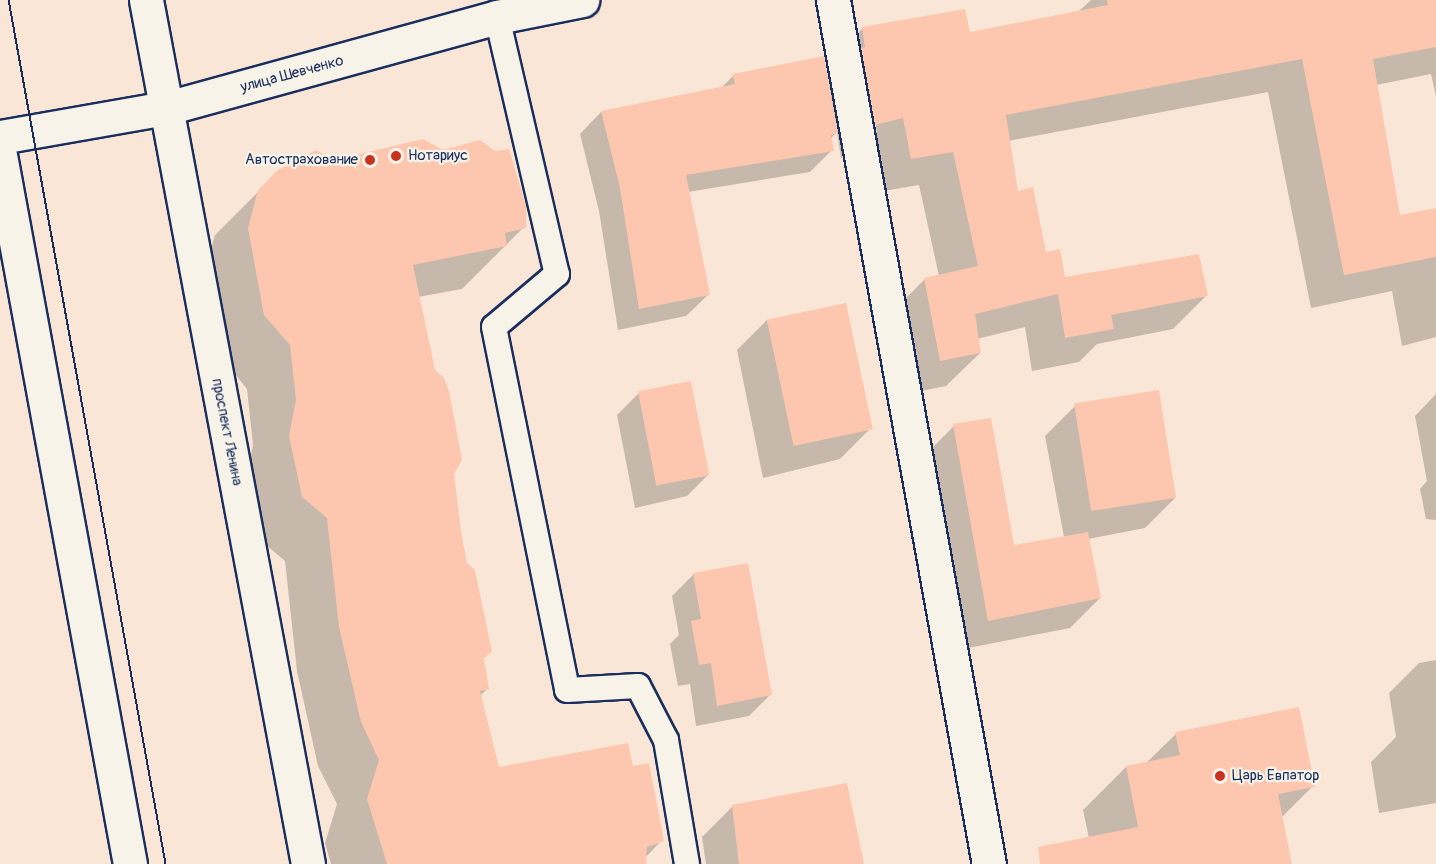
<!DOCTYPE html>
<meta charset="utf-8">
<style>
body{margin:0}
#map{position:relative;width:1436px;height:864px;overflow:hidden;background:#f9e6d7;font-family:Pangolin,sans-serif}
div>[style]{position:absolute}
[style*='--x']{left:calc(var(--x)*1px);top:calc(var(--y)*1px);width:calc(var(--w)*1px);rotate:calc(var(--a)*1deg)}
.shadow>*{inset:0;background:#0003}
.building>*{inset:0;background:#fdc7af;transform-origin:0 0}
.roads{filter:drop-shadow(2px 0 #1b2f5e) drop-shadow(-2px 0 #1b2f5e) drop-shadow(0 2px #1b2f5e) drop-shadow(0 -2px #1b2f5e)}
.service>*{height:24px;margin:-12px;padding:0 12px;transform-origin:12px;border-radius:12px;background:#f7f3e8}
.minor>*{height:33px;margin:-16.5px;padding:0 16.5px;transform-origin:16.5px;border-radius:16.5px;background:#f7f3e8}
.tertiary>*{height:33px;margin:-16.5px;padding:0 16.5px;transform-origin:16.5px;border-radius:16.5px;background:#f7f3e8}
.tram>*{height:1.5px;margin:-0.75px;padding:0 0.75px;transform-origin:0.75px;border-radius:0.75px;background:#1b2f5e}
.dots>*{width:16px;height:16px;translate:-50% -50%;box-sizing:border-box;border:3px solid #f7f3e8;border-radius:50%}
span{translate:-50% -50%;white-space:nowrap;text-align:center;line-height:1.15;-webkit-text-stroke:4.5px #f7f3e8;paint-order:stroke}
.street-label{font-size:15px;color:#1b2f5e}
.poi-label{font-size:15px;color:#1b2f5e}
.left{translate:0 -50%;text-align:left}
.right{translate:-100% -50%;text-align:right}
</style>
<div id="map">
<div class="shadow">
<i style="clip-path:polygon(evenodd,1091px 0,1436px 0,1436px 96px,1431px 74px,1376px 85px,1399px 217px,1436px 210px,1436px 337px,1402px 346px,1392px 291px,1311px 308px,1268px 92px,1008px 141px,1016px 193px,1045px 253px,1064px 279px,1207px 295px,1173px 329px,1097px 344px,1079px 362px,1032px 371px,1025px 327px,977px 339px,980px 353px,946px 386px,906px 394px,891px 313px,925px 279px,939px 276px,919px 185px,878px 192px,869px 151px,841px 158px,837px 132px,830px 139px,832px 150px,810px 172px,688px 192px,708px 295px,686px 316px,618px 330px,599px 211px,580px 134px,601px 112px,720px 89px,733px 76px,828px 84px,832px 79px,829px 62px,863px 28px,969px 34px,1078px 12px,1091px 0,860px 54px,863px 54px,877px 132px,874px 132px,860px 54px)"></i>
<i style="clip-path:polygon(334px 162px,524px 227px,462px 289px,418px 297px,488px 688px,480px 696px,498px 769px,632px 767px,662px 840px,645px 858px,645px 864px,331px 864px,325px 843px,337px 804px,318px 766px,297px 671px,285px 561px,260px 540px,246px 481px,253px 445px,247px 389px,222px 358px,205px 272px,215px 235px,279px 171px)"></i>
<i style="clip-path:polygon(767px 320px,870px 429px,840px 459px,763px 478px,737px 350px)"></i>
<i style="clip-path:polygon(690px 383px,708px 475px,687px 496px,635px 508px,617px 415px,638px 394px)"></i>
<i style="clip-path:polygon(1436px 394px,1436px 520px,1426px 519px,1420px 489px,1427px 481px,1415px 416px)"></i>
<i style="clip-path:polygon(1075px 406px,1175px 498px,1145px 528px,1088px 539px,1100px 598px,1070px 628px,958px 650px,924px 456px,954px 426px,1012px 547px,1064px 537px,1045px 436px)"></i>
<i style="clip-path:polygon(694px 574px,771px 694px,749px 716px,696px 726px,690px 684px,678px 686px,670px 644px,679px 635px,672px 596px)"></i>
<i style="clip-path:polygon(1436px 660px,1436px 803px,1379px 813px,1371px 762px,1396px 737px,1389px 693px,1419px 663px)"></i>
<i style="clip-path:polygon(1176px 734px,1313px 786px,1281px 818px,1290px 864px,1068px 864px,1090px 843px,1083px 810px,1126px 767px,1146px 763px)"></i>
<i style="clip-path:polygon(732px 807px,861px 864px,706px 864px,702px 837px)"></i>
</div>
<div class="building">
<i style="clip-path:polygon(1107px 0,1436px 0,1436px 47px,1373px 59px,1400px 215px,1436px 208px,1436px 257px,1344px 275px,1302px 59px,1006px 115px,1018px 191px,1033px 187px,1046px 252px,1060px 249px,1065px 277px,1199px 254px,1208px 296px,1111px 315px,1114px 329px,1065px 338px,1058px 294px,975px 314px,981px 353px,940px 361px,924px 278px,978px 266px,953px 152px,911px 159px,903px 118px,875px 125px,861px 48px,865px 47px,862px 27px,965px 9px,970px 32px,1108px 5px)"></i>
<i style="clip-path:polygon(824px 56px,838px 133px,831px 135px,834px 151px,686px 175px,710px 295px,639px 309px,620px 188px,601px 111px,735px 84px,732px 74px)"></i>
<i style="clip-path:polygon(423px 139px,443px 150px,480px 140px,495px 151px,509px 149px,526px 206px,526px 228px,505px 233px,507px 246px,413px 265px,435px 370px,444px 378px,449px 391px,462px 460px,454px 474px,461px 531px,467px 563px,475px 570px,492px 652px,484px 658px,489px 689px,480px 691px,499px 767px,628px 743px,633px 766px,649px 763px,664px 841px,647px 847px,646px 864px,387px 864px,367px 799px,379px 760px,361px 722px,339px 627px,327px 518px,302px 497px,289px 436px,296px 400px,290px 345px,264px 315px,248px 228px,258px 190px,278px 170px,316px 150px,334px 160px)"></i>
<i style="left:846px;top:303px;width:129px;height:81px;rotate:78deg"></i>
<i style="left:691px;top:381px;width:96px;height:54px;rotate:79deg"></i>
<i style="left:1159px;top:390px;width:109px;height:86px;rotate:81deg"></i>
<i style="clip-path:polygon(991px 418px,1014px 545px,1088px 532px,1101px 598px,988px 621px,953px 424px)"></i>
<i style="clip-path:polygon(748px 563px,772px 695px,717px 706px,711px 663px,699px 665px,691px 621px,701px 619px,693px 573px)"></i>
<i style="clip-path:polygon(1299px 707px,1315px 787px,1278px 794px,1292px 864px,1040px 864px,1038px 847px,1138px 827px,1126px 766px,1180px 755px,1175px 732px)"></i>
<i style="clip-path:polygon(847px 783px,864px 864px,739px 864px,732px 805px)"></i>
</div>
<div class="roads">
<div class="service">
<i style="--x:497;--y:17;--w:264;--a:76.9"></i>
<i style="--x:557;--y:274;--w:82;--a:139.9"></i>
<i style="--x:494;--y:327;--w:370;--a:78.6"></i>
<i style="--x:567;--y:690;--w:71;--a:-3.2"></i>
<i style="--x:638;--y:686;--w:61;--a:62.6"></i>
<i style="--x:666;--y:740;--w:126;--a:80.4"></i>
</div>
<div class="minor">
<i style="--x:833;--y:0;--w:878;--a:79.77"></i>
<i style="--x:0;--y:137;--w:169;--a:-9.9"></i>
<i style="--x:167;--y:108;--w:342;--a:-15.4"></i>
<i style="--x:497;--y:17;--w:87;--a:-11.3"></i>
</div>
<div class="tertiary">
<i style="--x:146;--y:0;--w:879;--a:79.38"></i>
<i style="--x:0;--y:155;--w:721;--a:79.61"></i>
</div>
</div>
<div class="tram">
<i style="--x:9;--y:0;--w:878;--a:79.7"></i>
</div>
<div class="dots">
<i style="left:396px;top:156px;background:#c8321e"></i>
<i style="left:370px;top:160px;background:#c8321e"></i>
<i style="left:1220px;top:776px;background:#c8321e"></i>
</div>
<div class="street-label">
<span style="left:292px;top:74px;rotate:-15deg">улица Шевченко</span>
<span style="left:227px;top:432px;rotate:79deg">проспект Ленина</span>
</div>
<div class="poi-label">
<span class="left" style="left:408px;top:156px">Нотариус</span>
<span class="right" style="left:358px;top:160px">Автострахование</span>
<span class="left" style="left:1232px;top:776px">Царь Евпатор</span>
</div>
</div>
